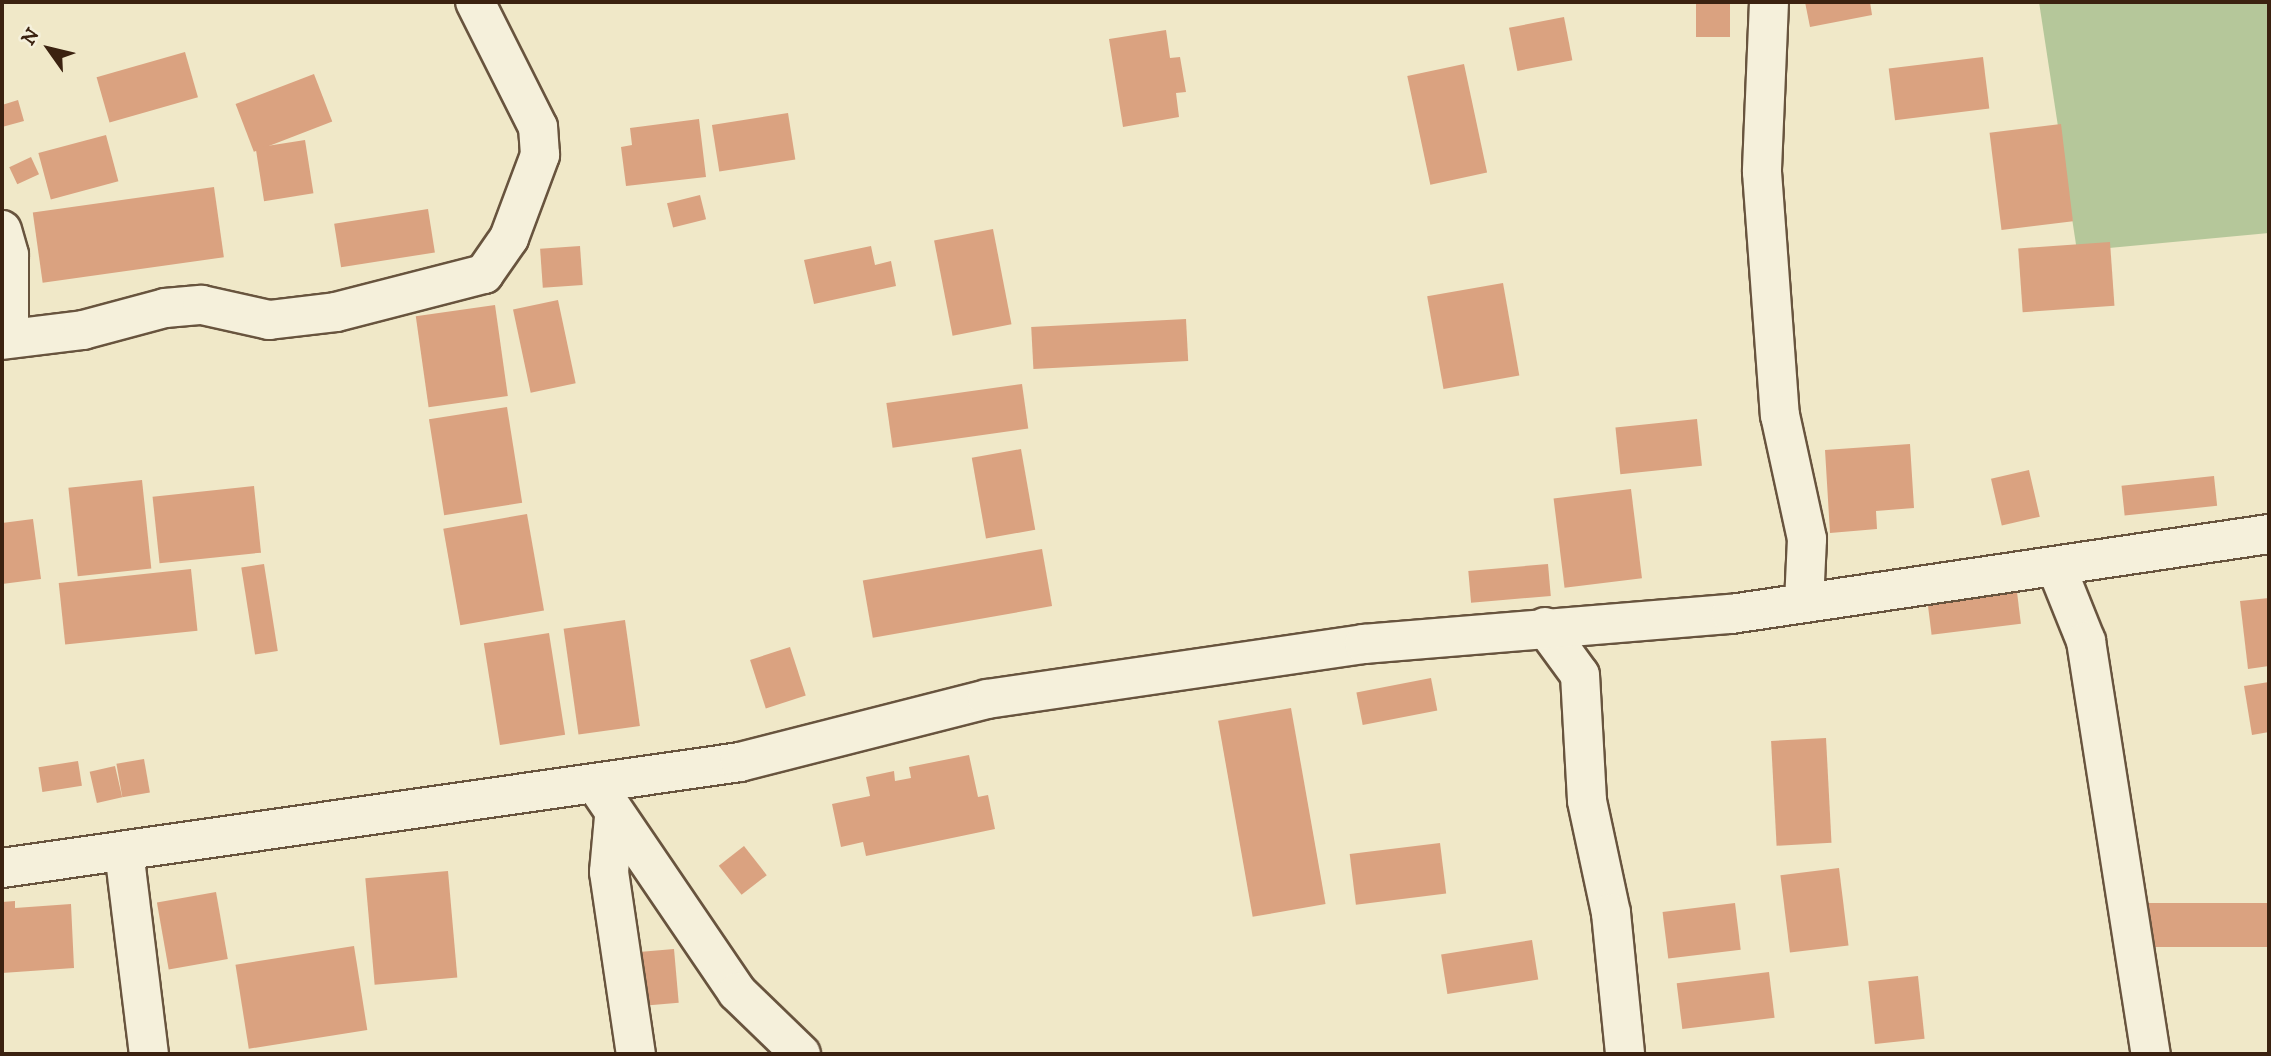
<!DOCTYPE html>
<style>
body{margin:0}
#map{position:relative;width:2271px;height:1056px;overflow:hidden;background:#f0e8c8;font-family:"IM FELL DW Pica",serif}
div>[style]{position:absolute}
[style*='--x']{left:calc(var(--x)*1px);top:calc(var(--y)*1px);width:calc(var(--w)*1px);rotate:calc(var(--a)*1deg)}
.green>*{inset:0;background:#b5c79a}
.building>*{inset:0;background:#daa280;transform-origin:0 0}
.roads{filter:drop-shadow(2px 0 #68543e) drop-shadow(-2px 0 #68543e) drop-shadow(0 2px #68543e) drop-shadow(0 -2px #68543e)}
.minor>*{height:38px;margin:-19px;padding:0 19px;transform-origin:19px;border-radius:19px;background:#f5f0db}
span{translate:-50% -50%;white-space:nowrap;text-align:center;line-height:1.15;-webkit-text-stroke:7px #f5f0db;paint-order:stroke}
.frame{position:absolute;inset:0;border:4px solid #3b2210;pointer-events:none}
.north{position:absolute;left:14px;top:14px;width:70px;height:70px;-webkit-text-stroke:5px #f5f0db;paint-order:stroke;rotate:304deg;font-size:19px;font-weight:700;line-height:28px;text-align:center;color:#3b2210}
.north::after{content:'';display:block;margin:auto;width:24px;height:32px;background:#3b2210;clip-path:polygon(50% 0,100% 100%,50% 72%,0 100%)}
</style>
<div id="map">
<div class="green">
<i style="clip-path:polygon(2039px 2px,2269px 2px,2269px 233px,2077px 251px)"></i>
</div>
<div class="building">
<i style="left:1696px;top:2px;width:34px;height:35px"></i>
<i style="clip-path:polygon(1805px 2px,1870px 2px,1872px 15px,1810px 27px)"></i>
<i style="left:1564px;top:17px;width:44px;height:56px;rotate:79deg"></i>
<i style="clip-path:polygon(1166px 30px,1170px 58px,1180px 57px,1186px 92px,1176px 93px,1179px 117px,1123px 127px,1109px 39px)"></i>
<i style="left:185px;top:52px;width:47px;height:92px;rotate:74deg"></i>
<i style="left:1983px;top:57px;width:52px;height:95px;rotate:83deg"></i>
<i style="left:1464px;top:64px;width:111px;height:58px;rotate:78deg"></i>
<i style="left:314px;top:74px;width:51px;height:84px;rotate:69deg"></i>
<i style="clip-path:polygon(18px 100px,24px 121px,2px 127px,2px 105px)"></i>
<i style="left:788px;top:113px;width:47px;height:77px;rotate:81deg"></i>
<i style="clip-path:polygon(699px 119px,706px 177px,626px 186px,621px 147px,632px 145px,630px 128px)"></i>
<i style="left:2061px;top:124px;width:98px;height:72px;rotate:83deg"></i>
<i style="left:106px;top:135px;width:48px;height:70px;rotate:75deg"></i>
<i style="left:305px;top:140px;width:54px;height:50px;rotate:81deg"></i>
<i style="left:31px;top:157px;width:19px;height:24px;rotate:65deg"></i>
<i style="left:214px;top:187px;width:71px;height:183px;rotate:82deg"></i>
<i style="left:700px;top:195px;width:25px;height:34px;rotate:76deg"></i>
<i style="left:428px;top:209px;width:44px;height:95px;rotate:81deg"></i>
<i style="left:993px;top:229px;width:97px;height:60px;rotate:79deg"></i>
<i style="left:2110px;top:242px;width:64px;height:92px;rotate:86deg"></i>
<i style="left:580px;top:246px;width:39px;height:40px;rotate:86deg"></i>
<i style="clip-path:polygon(871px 246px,875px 265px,891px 261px,896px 286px,814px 304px,804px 260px)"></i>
<i style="left:1503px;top:283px;width:94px;height:77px;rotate:80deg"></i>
<i style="left:558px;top:300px;width:85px;height:46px;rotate:78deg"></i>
<i style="left:495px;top:305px;width:92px;height:80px;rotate:82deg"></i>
<i style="left:1186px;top:319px;width:42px;height:155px;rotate:87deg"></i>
<i style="left:1022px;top:384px;width:45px;height:137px;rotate:82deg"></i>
<i style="left:507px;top:407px;width:97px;height:79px;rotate:81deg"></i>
<i style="left:1697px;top:419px;width:47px;height:82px;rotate:84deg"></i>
<i style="clip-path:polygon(1910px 444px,1914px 508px,1876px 511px,1877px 529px,1830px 533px,1825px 450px)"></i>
<i style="left:1021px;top:449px;width:82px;height:50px;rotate:80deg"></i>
<i style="left:2029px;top:470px;width:48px;height:39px;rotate:77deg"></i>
<i style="left:2214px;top:476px;width:30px;height:93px;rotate:84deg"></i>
<i style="left:142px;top:480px;width:89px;height:74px;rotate:84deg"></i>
<i style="left:254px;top:486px;width:67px;height:102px;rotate:84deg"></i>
<i style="left:1631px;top:489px;width:90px;height:78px;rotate:83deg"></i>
<i style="left:527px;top:514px;width:98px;height:85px;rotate:80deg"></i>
<i style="clip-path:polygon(33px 519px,41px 579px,2px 584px,2px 523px)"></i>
<i style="left:1042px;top:549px;width:58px;height:182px;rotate:80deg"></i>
<i style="left:264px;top:564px;width:88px;height:23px;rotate:81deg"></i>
<i style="left:1548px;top:564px;width:32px;height:80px;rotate:85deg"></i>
<i style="left:191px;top:569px;width:62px;height:133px;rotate:84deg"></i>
<i style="left:2017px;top:592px;width:32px;height:90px;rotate:83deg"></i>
<i style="clip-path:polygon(2269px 598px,2269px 666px,2248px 669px,2240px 601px)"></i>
<i style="left:625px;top:620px;width:107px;height:62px;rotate:82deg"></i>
<i style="left:549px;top:633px;width:103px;height:66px;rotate:81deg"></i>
<i style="left:790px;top:647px;width:51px;height:42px;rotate:72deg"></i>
<i style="left:1431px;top:678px;width:33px;height:76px;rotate:79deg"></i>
<i style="clip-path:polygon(2269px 682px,2269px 732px,2252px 735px,2244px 686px)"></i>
<i style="left:1291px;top:708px;width:199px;height:74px;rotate:80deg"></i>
<i style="left:1826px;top:738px;width:105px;height:55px;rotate:87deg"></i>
<i style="clip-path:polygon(969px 755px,978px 797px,988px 795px,995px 829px,866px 856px,863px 842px,841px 847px,832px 804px,870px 796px,866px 777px,894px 771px,895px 781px,911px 778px,909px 767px)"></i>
<i style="left:144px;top:759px;width:34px;height:28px;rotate:80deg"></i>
<i style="left:78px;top:761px;width:25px;height:40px;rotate:81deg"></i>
<i style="left:115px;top:766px;width:32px;height:26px;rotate:77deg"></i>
<i style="left:1440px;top:843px;width:51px;height:91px;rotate:83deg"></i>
<i style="left:744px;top:846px;width:37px;height:32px;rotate:52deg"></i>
<i style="left:1839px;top:868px;width:78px;height:59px;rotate:83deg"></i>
<i style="left:448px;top:871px;width:107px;height:83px;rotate:85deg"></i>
<i style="left:216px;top:892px;width:68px;height:60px;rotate:80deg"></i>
<i style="clip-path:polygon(15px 901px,15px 908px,71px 904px,74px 968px,2px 973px,2px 902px)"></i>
<i style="left:1735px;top:903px;width:47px;height:73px;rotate:83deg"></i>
<i style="left:2269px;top:903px;width:44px;height:132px;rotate:90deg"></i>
<i style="left:1532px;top:940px;width:40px;height:92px;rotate:81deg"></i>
<i style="left:354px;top:946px;width:85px;height:120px;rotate:81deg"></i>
<i style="left:674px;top:949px;width:54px;height:38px;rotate:85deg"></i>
<i style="left:1769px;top:972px;width:46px;height:93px;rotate:83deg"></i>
<i style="left:1918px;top:976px;width:63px;height:50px;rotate:84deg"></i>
</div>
<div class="roads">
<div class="minor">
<i style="--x:1769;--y:2;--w:170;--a:92.4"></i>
<i style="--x:1762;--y:172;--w:244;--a:85.8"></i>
<i style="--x:1780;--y:415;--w:127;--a:77.7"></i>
<i style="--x:1807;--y:539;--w:64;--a:92.7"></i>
<i style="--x:2;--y:230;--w:26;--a:74"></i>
<i style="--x:9;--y:255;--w:83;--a:90"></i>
<i style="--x:2;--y:340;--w:82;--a:-7"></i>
<i style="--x:83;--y:330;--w:85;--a:-15"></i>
<i style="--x:165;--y:308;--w:37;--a:-5"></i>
<i style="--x:202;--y:305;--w:69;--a:12.6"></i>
<i style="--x:269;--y:320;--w:67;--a:-6.8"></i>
<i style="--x:336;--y:312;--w:153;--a:-14.4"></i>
<i style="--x:484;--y:274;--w:44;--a:-55.2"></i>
<i style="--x:509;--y:238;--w:89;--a:-69.5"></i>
<i style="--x:540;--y:155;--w:28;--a:-94"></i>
<i style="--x:538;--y:127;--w:140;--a:-116.7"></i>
<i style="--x:2057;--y:569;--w:78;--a:68.1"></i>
<i style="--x:2086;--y:641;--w:418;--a:81.1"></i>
<i style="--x:1545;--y:627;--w:59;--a:53.9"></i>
<i style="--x:1580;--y:675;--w:126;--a:86.8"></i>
<i style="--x:1587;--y:801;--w:115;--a:77.9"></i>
<i style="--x:1611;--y:913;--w:142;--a:84.3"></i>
<i style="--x:595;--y:783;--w:253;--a:55.8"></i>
<i style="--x:737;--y:992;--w:89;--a:44.1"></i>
<i style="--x:614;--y:817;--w:55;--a:95.2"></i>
<i style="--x:609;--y:872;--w:184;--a:81.6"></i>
<i style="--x:124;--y:851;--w:205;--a:83"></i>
<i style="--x:2;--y:868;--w:746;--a:-8.17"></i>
<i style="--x:740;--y:762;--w:255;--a:-14.3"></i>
<i style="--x:987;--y:699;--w:381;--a:-8.3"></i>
<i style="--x:1364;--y:644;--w:368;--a:-4.7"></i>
<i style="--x:1731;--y:614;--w:544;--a:-8.46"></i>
</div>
</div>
<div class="frame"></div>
<div class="north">N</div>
</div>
